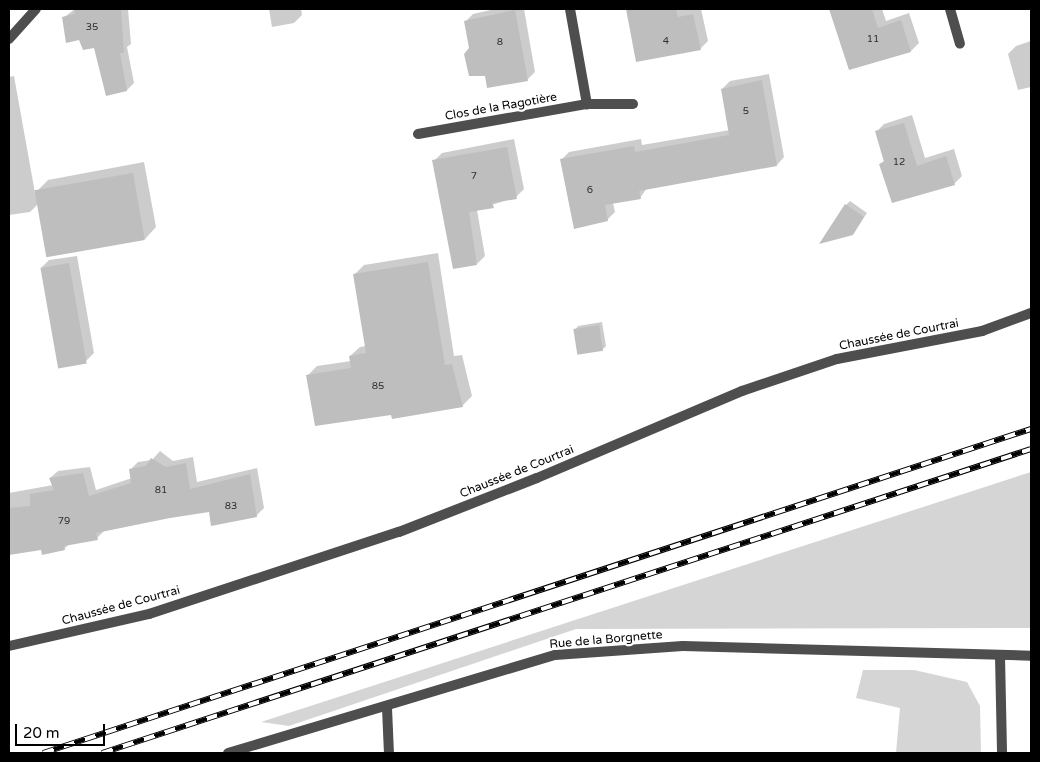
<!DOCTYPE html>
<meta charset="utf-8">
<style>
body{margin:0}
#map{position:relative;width:1040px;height:762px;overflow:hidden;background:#fff;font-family:"Varela Round",sans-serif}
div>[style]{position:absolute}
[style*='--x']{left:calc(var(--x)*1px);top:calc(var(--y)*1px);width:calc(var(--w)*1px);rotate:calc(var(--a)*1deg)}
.green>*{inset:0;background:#d5d5d5}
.shadow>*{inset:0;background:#0003}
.building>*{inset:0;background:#bebebe;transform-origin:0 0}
.minor>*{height:10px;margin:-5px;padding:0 5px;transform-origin:5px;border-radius:5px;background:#4e4e4e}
.rail>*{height:5.5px;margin-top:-2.75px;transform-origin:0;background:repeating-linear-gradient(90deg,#fff 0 11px,#000 0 22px);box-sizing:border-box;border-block:1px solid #000}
span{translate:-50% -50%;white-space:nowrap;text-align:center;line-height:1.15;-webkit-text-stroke:4.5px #fff;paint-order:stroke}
.number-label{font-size:10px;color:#303030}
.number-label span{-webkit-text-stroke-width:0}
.street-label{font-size:12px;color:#000}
.frame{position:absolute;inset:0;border:10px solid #000;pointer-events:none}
.scale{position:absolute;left:15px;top:724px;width:90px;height:22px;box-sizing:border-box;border:2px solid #000;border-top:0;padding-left:6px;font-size:15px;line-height:18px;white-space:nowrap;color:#000;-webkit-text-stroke:4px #fff;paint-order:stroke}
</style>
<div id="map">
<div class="green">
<i style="clip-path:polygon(1031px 472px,1031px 628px,576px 629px,289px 726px,261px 722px)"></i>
<i style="clip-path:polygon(863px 670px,914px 670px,967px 682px,980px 706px,981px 753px,896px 753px,900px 708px,856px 698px)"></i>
</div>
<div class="shadow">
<i style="clip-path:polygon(75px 9px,128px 9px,131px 44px,127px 47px,134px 83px,127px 90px,107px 94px,95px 46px,80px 39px,63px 18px)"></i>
<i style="clip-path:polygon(269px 9px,301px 9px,302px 15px,294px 23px,272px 27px)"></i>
<i style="clip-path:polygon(495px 9px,524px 9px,535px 72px,527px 80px,486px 75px,470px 49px,465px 22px,473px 14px)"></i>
<i style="clip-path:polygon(627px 9px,701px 9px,708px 41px,700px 49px,637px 60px)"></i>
<i style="clip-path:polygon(830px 9px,882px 9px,886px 21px,909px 13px,919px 43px,911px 51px,849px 69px)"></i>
<i style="clip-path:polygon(1031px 41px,1031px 87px,1018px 90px,1008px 54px,1016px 46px)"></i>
<i style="clip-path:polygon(769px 74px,784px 157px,777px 165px,647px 188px,640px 198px,613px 203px,615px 212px,607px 220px,562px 159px,569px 152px,641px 139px,642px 145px,730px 130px,722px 89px,730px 81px)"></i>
<i style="clip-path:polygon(14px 76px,35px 193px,48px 180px,144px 162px,156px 227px,145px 239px,39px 203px,30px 212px,9px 215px,9px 77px)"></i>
<i style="clip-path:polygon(912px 115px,925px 158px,954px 149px,962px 176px,954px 184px,880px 164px,885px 160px,876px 132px,884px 124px)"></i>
<i style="clip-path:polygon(514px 139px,524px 189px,516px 197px,477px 210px,485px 256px,477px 264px,434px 161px,442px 153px)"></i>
<i style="clip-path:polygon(850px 201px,867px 213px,856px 229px,846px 205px)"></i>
<i style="clip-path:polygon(438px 253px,454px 356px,462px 355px,472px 396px,462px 406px,392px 413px,308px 375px,317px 366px,351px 361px,350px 356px,360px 347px,366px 346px,355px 274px,364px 265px)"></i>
<i style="clip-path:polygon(77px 256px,94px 353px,86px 361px,41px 268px,49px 260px)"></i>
<i style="clip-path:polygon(602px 322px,606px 346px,602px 350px,575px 330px,578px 326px)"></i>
<i style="clip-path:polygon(160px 451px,173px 461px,193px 457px,197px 482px,257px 468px,264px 508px,256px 516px,210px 511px,170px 517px,104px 531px,97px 538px,70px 543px,64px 549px,42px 548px,9px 554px,9px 493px,53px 485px,50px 478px,58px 471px,90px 467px,96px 490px,132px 478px,130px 470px,138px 462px,152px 460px)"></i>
</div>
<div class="building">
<i style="clip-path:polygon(74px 9px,121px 9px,124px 53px,120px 53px,127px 91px,106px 96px,94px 48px,83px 50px,79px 40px,66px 43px,62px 17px,75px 14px)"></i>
<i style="clip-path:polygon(626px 9px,676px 9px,678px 17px,693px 14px,701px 50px,636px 62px)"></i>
<i style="clip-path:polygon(829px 9px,872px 9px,878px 28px,901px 20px,911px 52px,849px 70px)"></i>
<i style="clip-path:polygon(515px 10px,528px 81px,487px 88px,485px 76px,469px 76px,464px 54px,469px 48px,464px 21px)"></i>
<i style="clip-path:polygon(762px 80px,777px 166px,639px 191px,641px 199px,605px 205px,608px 221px,574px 229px,560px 159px,634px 146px,635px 152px,729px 135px,721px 89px)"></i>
<i style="clip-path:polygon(904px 123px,917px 166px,946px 156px,955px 185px,892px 203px,879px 164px,884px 162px,875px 131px)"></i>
<i style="clip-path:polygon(507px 147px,517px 199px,492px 203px,494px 208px,469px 212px,477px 265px,453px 269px,432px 160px)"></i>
<i style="left:133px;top:173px;width:68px;height:100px;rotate:80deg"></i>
<i style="clip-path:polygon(845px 204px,864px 217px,853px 235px,819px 244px)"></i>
<i style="clip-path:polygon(428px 262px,445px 365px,452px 364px,463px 407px,392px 419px,391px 415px,315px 426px,306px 375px,351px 368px,349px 356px,366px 353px,353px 274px)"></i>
<i style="left:69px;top:263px;width:102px;height:29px;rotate:80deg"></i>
<i style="left:599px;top:325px;width:26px;height:26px;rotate:81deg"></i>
<i style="clip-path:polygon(151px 458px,166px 467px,186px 463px,190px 489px,250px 474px,257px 517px,211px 526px,209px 512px,170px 518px,96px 533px,98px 540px,64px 546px,65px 550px,42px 555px,41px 550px,9px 555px,9px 508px,30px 506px,30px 494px,54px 490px,49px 478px,83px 473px,89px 496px,131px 483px,129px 469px,146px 466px)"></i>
</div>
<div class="minor">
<i style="--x:570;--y:9;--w:97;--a:79.9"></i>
<i style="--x:950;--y:9;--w:36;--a:74"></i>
<i style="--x:9;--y:39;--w:40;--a:-48"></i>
<i style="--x:418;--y:134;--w:172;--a:-10.1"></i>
<i style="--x:587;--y:104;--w:46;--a:0"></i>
<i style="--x:9;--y:646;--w:144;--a:-12.9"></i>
<i style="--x:149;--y:614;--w:263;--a:-18.2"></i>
<i style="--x:399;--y:532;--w:148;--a:-21.4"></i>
<i style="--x:537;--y:478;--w:223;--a:-23"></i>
<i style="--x:742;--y:391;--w:100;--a:-18.6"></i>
<i style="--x:837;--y:359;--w:148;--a:-10.9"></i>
<i style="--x:982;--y:331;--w:52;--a:-20.2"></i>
<i style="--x:1000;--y:656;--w:97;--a:88.8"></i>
<i style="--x:387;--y:708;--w:45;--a:87.5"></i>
<i style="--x:228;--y:753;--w:341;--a:-16.7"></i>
<i style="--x:555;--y:655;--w:128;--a:-4"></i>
<i style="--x:683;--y:646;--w:348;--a:1.6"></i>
</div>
<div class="rail">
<i style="--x:43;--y:753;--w:1040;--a:-18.16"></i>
<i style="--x:102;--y:753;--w:977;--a:-18.12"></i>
</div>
<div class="number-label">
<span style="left:92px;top:28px">35</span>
<span style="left:873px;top:40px">11</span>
<span style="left:666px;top:42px">4</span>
<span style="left:500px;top:43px">8</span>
<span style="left:746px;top:112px">5</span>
<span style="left:899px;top:163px">12</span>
<span style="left:474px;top:177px">7</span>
<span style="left:590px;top:191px">6</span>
<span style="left:378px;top:387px">85</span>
<span style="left:161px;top:491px">81</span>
<span style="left:231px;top:507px">83</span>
<span style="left:64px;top:522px">79</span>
</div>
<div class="street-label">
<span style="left:501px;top:107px;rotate:-10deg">Clos de la Ragotière</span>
<span style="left:899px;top:335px;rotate:-11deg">Chaussée de Courtrai</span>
<span style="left:517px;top:472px;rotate:-22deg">Chaussée de Courtrai</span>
<span style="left:121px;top:606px;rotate:-15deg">Chaussée de Courtrai</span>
<span style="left:606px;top:640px;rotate:-5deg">Rue de la Borgnette</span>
</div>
<div class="frame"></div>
<div class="scale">20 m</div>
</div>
